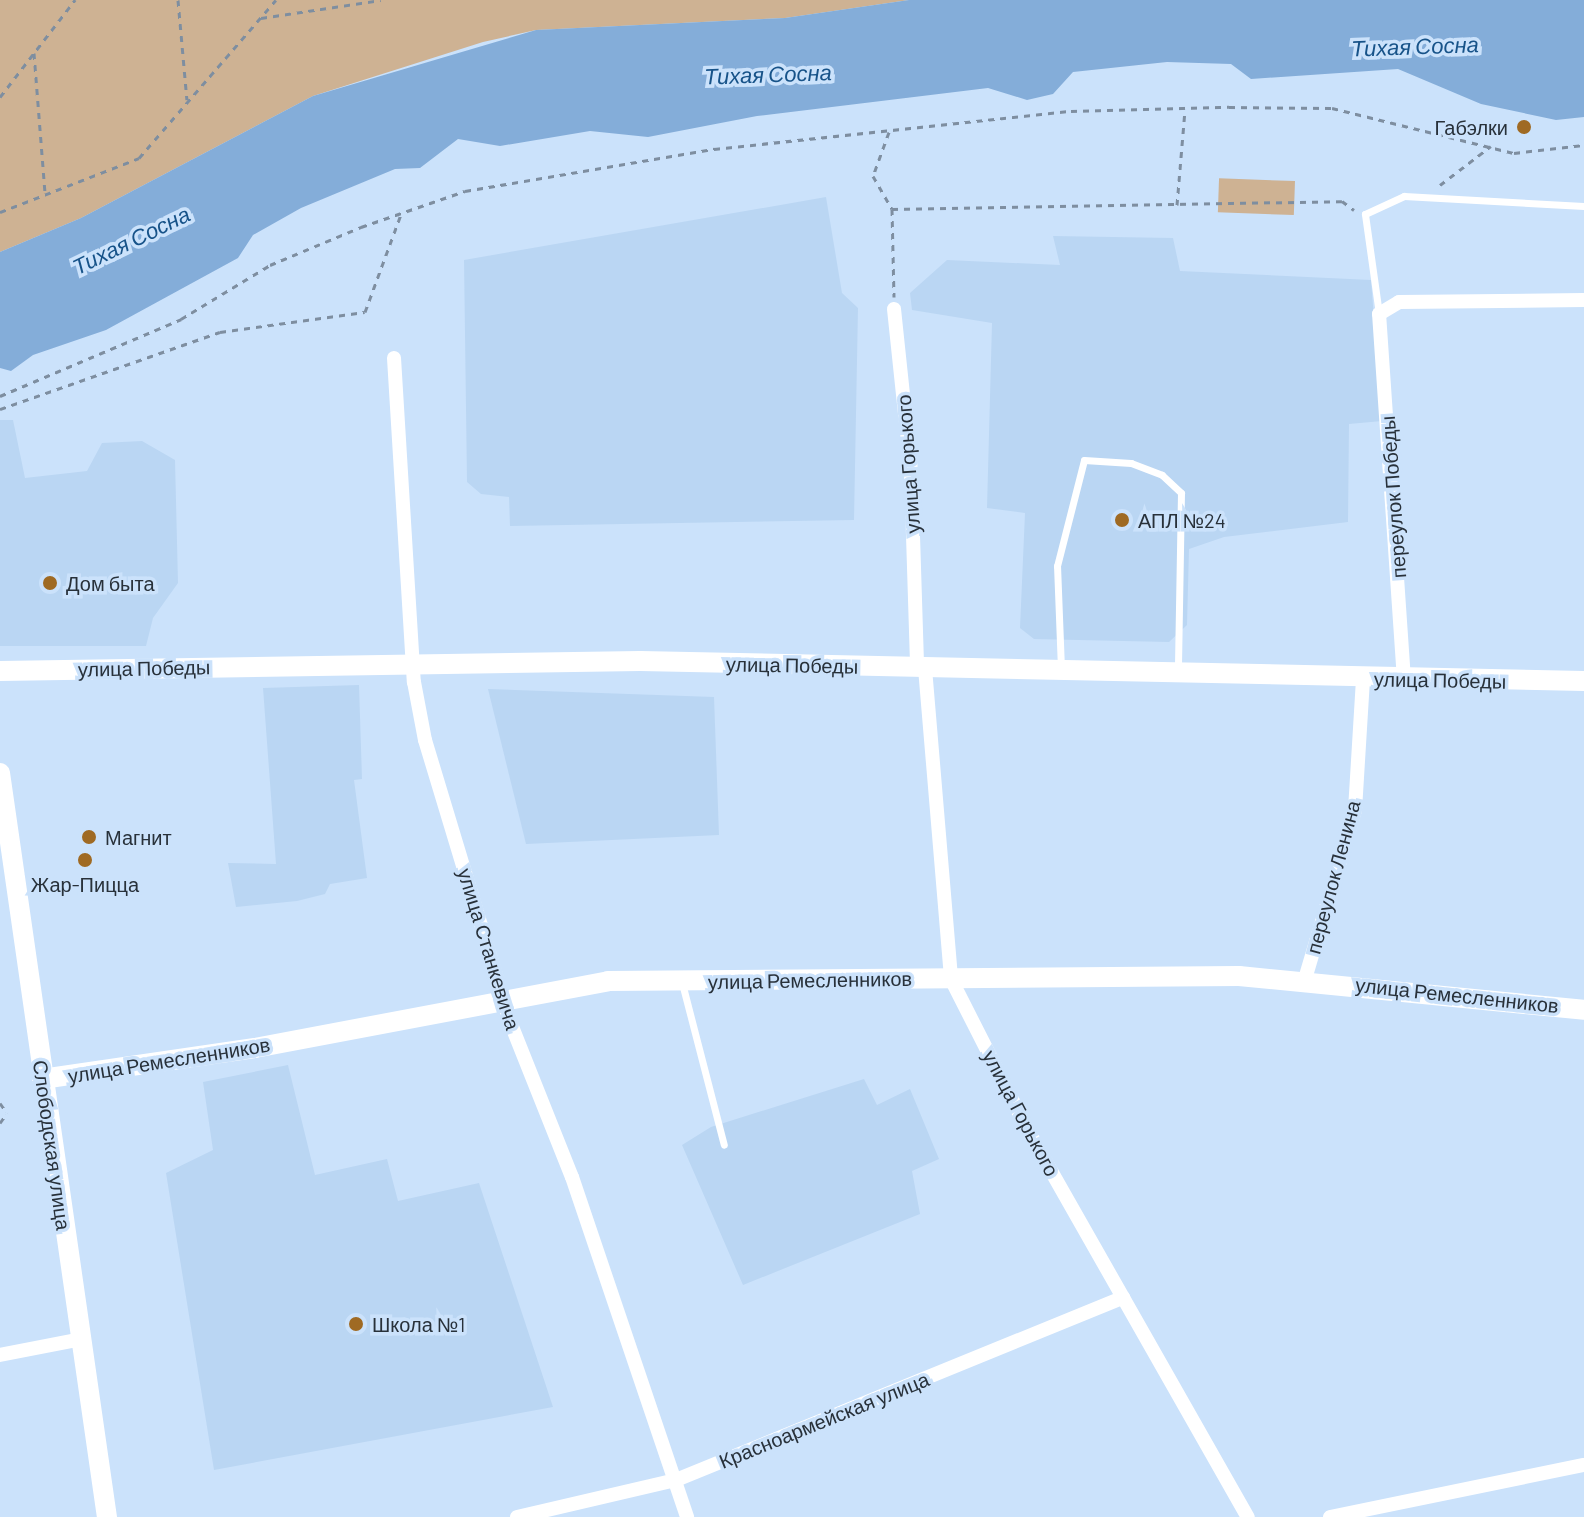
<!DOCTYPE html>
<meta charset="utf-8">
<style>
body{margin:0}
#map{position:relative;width:1584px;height:1517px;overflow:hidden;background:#cbe2fb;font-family:Barlow,sans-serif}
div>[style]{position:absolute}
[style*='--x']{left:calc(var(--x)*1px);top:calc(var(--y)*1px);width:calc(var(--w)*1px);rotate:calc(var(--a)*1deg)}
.built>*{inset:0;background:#bad6f3}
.green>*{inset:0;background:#ceb293;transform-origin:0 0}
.water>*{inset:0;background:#84add9}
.path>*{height:3px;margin-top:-1.5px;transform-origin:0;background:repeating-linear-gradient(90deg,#7e8ea0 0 6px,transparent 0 12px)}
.lane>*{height:7px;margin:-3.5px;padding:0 3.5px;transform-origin:3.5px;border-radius:3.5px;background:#fff}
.street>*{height:14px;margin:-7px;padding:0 7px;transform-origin:7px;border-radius:7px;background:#fff}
.secondary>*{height:20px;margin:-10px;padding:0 10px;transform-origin:10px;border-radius:10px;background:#fff}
.dots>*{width:22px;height:22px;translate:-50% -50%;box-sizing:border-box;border:4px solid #cbe2fb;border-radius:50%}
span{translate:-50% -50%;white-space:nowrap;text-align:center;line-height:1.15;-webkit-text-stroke:7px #cbe2fb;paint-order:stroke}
.poi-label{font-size:20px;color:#28313a}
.right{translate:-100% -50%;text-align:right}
.left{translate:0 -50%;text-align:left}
.street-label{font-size:20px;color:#28313a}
.water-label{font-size:22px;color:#175389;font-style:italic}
</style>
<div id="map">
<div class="built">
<i style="clip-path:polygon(826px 197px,842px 293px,858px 308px,854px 520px,510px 526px,509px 497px,481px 494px,467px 482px,464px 260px)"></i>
<i style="clip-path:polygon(1053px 236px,1173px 238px,1180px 271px,1371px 280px,1382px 421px,1349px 424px,1348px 522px,1224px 537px,1189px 549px,1187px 625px,1169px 642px,1034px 639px,1020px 628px,1025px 513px,987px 508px,992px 323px,912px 310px,910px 293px,947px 260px,1060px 265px)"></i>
<i style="clip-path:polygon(0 420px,13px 420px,25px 478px,87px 471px,102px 443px,142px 441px,175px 460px,178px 583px,153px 618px,146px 646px,0 646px)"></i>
<i style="clip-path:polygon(359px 685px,362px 779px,354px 780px,367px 878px,330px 884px,325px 894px,297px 901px,236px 907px,228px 863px,276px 864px,263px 688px)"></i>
<i style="clip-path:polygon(488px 689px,714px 697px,719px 835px,526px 844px)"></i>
<i style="clip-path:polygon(288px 1065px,315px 1175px,387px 1159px,398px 1201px,479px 1183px,553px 1407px,214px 1470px,166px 1173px,213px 1150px,203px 1082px)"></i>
<i style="clip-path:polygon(864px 1079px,877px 1105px,910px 1089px,939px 1159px,912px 1171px,920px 1214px,743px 1285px,682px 1145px,711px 1127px)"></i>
</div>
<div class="green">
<i style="clip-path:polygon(0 0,909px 0,785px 18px,536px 30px,483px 42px,313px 96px,81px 218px,0 252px)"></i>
<i style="left:1295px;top:181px;width:34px;height:76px;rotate:92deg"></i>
</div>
<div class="water">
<i style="clip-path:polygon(909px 0,1584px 0,1584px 117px,1556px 120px,1481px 104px,1398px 69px,1251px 79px,1231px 64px,1167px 62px,1073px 72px,1053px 94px,1027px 100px,988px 88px,757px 116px,648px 137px,590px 131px,500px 146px,458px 139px,420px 168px,395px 169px,301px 208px,253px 235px,238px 258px,106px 330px,33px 355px,11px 371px,0 368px,0 252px,81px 218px,313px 96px,536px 30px,785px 18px)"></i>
</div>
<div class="path">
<i style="--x:178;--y:0;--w:100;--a:84.9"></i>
<i style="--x:261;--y:18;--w:121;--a:-8.5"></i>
<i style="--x:34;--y:53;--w:140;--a:85.5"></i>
<i style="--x:0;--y:97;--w:123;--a:-52.3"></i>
<i style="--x:889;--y:132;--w:47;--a:110"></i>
<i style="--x:873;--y:176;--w:38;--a:60"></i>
<i style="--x:892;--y:209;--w:88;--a:88.7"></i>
<i style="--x:1440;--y:185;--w:64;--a:-37.4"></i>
<i style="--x:1177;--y:205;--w:96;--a:-85.2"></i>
<i style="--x:892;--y:209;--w:450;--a:-1"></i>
<i style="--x:1342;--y:201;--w:15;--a:37"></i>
<i style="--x:0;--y:212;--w:149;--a:-21.2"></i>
<i style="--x:139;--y:158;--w:209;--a:-49.1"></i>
<i style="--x:0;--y:396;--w:197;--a:-23"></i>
<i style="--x:181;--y:319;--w:104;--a:-31.2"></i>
<i style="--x:270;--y:265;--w:99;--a:-22.7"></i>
<i style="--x:361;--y:227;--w:110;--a:-19.1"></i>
<i style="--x:465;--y:191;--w:253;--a:-9.6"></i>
<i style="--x:714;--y:149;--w:359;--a:-6.1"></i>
<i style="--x:1071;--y:111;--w:158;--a:-1.5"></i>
<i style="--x:1229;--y:107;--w:103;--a:0.6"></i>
<i style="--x:1332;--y:108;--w:187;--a:13.9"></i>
<i style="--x:1514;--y:153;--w:70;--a:-6.5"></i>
<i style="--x:0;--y:409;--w:233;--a:-19.3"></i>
<i style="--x:220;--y:332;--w:146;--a:-7.9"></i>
<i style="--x:365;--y:312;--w:104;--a:-69.8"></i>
<i style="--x:0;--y:1103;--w:12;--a:55"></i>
<i style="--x:0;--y:1123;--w:12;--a:-55"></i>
</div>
<div class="lane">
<i style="--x:1379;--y:314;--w:101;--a:-98"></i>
<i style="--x:1365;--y:214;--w:43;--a:-24.8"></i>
<i style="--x:1404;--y:196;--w:180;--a:3.2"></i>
<i style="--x:1061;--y:669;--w:103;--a:-92.2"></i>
<i style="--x:1057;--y:566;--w:109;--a:-75.7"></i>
<i style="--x:1084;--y:460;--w:47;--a:3.7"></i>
<i style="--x:1131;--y:463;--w:33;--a:21"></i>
<i style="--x:1162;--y:475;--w:26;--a:43"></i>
<i style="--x:1181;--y:493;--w:176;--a:91"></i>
<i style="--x:682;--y:983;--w:167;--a:75.5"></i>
</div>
<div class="street">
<i style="--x:894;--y:309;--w:164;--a:84"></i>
<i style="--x:911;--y:472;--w:196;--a:88.2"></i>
<i style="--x:394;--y:358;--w:325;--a:86.5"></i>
<i style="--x:414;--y:682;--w:59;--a:79.3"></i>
<i style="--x:425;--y:740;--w:291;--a:73.2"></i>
<i style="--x:509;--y:1019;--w:170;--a:68.3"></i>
<i style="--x:572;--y:1177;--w:359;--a:71.3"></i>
<i style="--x:925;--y:668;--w:312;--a:85.2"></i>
<i style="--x:951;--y:979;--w:164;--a:63.1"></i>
<i style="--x:1025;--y:1125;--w:451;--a:60.4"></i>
<i style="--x:1404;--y:680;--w:367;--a:-93.9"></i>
<i style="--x:1379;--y:314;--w:23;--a:-31"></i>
<i style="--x:1399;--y:302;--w:185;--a:-0.6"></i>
<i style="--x:1305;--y:979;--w:176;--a:-73.5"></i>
<i style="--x:1355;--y:810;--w:131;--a:-86.5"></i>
<i style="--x:0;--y:1355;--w:84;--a:-11"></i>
<i style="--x:517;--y:1517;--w:163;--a:-13.1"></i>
<i style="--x:676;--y:1480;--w:483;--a:-22.2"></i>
<i style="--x:1330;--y:1517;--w:259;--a:-11.6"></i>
</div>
<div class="secondary">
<i style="--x:0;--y:671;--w:640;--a:-0.9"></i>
<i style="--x:640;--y:661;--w:944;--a:1.21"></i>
<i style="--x:0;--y:773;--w:752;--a:81.82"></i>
<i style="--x:42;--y:1079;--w:215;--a:-8.3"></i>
<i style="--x:255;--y:1048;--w:359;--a:-10.7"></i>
<i style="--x:608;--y:981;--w:631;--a:-0.45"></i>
<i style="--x:1239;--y:976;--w:347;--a:5.6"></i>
</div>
<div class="dots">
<i style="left:1524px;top:127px;background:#9f6a23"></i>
<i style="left:1122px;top:520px;background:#9f6a23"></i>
<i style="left:50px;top:583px;background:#9f6a23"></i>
<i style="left:89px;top:837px;background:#9f6a23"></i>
<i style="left:85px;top:860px;background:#9f6a23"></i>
<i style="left:356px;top:1324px;background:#9f6a23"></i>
</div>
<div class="poi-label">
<span class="right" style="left:1508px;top:127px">Габэлки</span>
<span class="left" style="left:1138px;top:520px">АПЛ №24</span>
<span class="left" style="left:66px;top:583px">Дом быта</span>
<span class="left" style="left:105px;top:837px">Магнит</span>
<span style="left:85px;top:884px">Жар-Пицца</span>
<span class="left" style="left:372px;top:1324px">Школа №1</span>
</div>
<div class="street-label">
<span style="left:908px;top:464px;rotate:-94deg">улица Горького</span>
<span style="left:1393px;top:497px;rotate:-94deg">переулок Победы</span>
<span style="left:792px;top:665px;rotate:1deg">улица Победы</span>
<span style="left:144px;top:668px;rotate:-1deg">улица Победы</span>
<span style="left:1440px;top:680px;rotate:1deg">улица Победы</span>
<span style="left:1333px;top:877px;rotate:-75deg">переулок Ленина</span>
<span style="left:489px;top:949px;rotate:73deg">улица Станкевича</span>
<span style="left:810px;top:980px;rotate:-1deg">улица Ремесленников</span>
<span style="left:1457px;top:995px;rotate:6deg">улица Ремесленников</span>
<span style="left:169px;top:1060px;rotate:-9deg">улица Ремесленников</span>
<span style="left:1021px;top:1113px;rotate:62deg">улица Горького</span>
<span style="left:52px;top:1145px;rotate:82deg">Слободская улица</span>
<span style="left:824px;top:1420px;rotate:-22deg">Красноармейская улица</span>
</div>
<div class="water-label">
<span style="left:1415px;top:46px;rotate:-2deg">Тихая Сосна</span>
<span style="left:768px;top:74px;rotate:-2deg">Тихая Сосна</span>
<span style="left:131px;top:240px;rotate:-26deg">Тихая Сосна</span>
</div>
</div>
